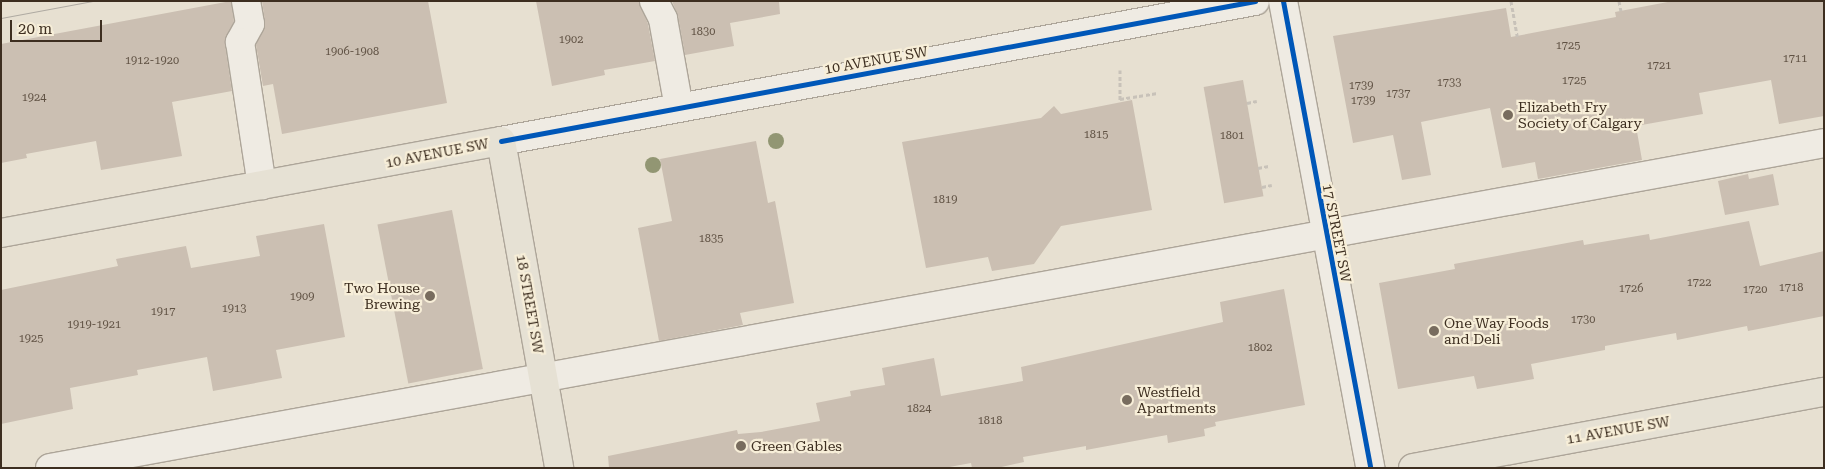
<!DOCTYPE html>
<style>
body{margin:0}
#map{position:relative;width:1825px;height:469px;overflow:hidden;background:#e7e0d1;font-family:"Roboto Serif",serif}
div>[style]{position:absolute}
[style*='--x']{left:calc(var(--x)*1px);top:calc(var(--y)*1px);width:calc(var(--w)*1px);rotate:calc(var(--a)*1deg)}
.building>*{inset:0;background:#cbbfb2;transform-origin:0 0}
.path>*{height:3px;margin-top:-1.5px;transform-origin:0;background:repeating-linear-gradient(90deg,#c8c2b9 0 4px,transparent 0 6.5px)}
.roads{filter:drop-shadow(1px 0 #ada599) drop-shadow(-1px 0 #ada599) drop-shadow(0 1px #ada599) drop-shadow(0 -1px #ada599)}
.minor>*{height:28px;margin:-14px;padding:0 14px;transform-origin:14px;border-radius:14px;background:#efebe3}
.major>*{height:28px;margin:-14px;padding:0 14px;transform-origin:14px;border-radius:14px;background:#e6e1d4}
.tram>*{height:1px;margin:-0.5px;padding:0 0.5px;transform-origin:0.5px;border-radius:0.5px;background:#afaaa2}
.cycleway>*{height:5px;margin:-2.5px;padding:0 2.5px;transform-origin:2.5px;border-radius:2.5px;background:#0057b8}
.trees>*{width:16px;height:16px;margin:-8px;border-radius:50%;background:#929673}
.dots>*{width:14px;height:14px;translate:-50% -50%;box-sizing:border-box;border:2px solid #f7eed8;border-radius:50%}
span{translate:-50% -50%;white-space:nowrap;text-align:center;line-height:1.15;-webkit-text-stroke:4.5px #f7eed8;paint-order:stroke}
.number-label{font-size:11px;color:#605244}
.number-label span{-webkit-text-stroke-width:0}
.street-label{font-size:14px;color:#3d2e20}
.poi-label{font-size:14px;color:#3d2e20}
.left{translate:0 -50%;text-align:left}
.right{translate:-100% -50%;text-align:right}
.frame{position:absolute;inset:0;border:2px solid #3d2e20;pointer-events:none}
.scale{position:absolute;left:10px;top:20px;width:92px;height:22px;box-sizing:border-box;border:2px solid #3d2e20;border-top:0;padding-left:6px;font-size:15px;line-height:18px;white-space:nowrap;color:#3d2e20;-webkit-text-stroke:4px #f7eed8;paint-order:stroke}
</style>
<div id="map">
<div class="building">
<i style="clip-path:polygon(231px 1px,234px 21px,225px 44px,232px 91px,172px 102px,182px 156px,101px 170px,96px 141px,26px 154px,27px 158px,1px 163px,1px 44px)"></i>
<i style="clip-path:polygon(262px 1px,428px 1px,447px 103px,282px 134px,273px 84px,263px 86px,256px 45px,265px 22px)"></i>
<i style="clip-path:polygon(536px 1px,639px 1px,648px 24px,655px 61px,604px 70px,605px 75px,552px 86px)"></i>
<i style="clip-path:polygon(672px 1px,779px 1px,780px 14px,730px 23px,734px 46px,685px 55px,678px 16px)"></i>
<i style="clip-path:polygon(1673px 1px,1824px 1px,1824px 116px,1779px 124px,1771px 80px,1699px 93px,1703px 114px,1636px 126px,1642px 160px,1538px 179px,1535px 162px,1502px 168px,1490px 108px,1421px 122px,1431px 175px,1402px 180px,1393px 135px,1353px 143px,1333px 36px,1506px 8px,1511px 37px,1616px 17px,1615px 12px)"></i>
<i style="left:1243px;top:80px;width:118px;height:40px;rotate:80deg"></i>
<i style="clip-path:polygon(1132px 100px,1152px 210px,1061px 226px,1034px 264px,992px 271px,988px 257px,926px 268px,902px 142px,1041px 118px,1054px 106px,1061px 114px)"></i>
<i style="clip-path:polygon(756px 141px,768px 203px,775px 201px,794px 303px,740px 313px,743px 325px,659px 341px,638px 228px,672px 221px,660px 159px)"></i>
<i style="clip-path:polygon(1748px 174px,1749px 179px,1773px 174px,1779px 205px,1725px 215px,1718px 181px)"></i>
<i style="left:452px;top:210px;width:162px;height:76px;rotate:79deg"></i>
<i style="clip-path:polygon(1749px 221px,1760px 266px,1824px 251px,1824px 316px,1748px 331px,1747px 326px,1677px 340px,1676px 333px,1605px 346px,1605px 350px,1531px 364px,1534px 379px,1477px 389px,1474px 376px,1398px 389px,1379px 283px,1455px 269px,1454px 264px,1583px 240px,1584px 245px,1649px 234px,1650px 240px)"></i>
<i style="clip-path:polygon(324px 224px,345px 337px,276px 350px,282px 378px,213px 391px,207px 357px,137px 370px,138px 375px,70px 388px,73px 409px,1px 424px,1px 290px,118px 266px,116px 259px,186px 246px,191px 268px,260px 256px,256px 236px)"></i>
<i style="clip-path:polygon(1284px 289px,1305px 405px,1215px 422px,1216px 426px,1204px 429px,1205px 436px,1168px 443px,1167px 435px,1086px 450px,1086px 446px,1023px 457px,1024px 462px,997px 468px,972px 468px,971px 463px,944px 468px,609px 468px,608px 456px,737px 430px,738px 434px,761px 432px,820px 421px,816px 403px,851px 396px,850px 391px,885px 385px,882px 368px,934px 358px,941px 396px,1023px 381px,1021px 367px,1223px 322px,1220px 302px)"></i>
</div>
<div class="path">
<i style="--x:1511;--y:1;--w:36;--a:80"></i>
<i style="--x:1619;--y:1;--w:10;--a:79"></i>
<i style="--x:1120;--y:70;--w:32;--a:90"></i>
<i style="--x:1120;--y:99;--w:38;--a:-9"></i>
<i style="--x:1247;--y:103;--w:10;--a:-11"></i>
<i style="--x:1258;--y:168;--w:11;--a:-10"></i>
<i style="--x:1262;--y:187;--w:10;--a:-11"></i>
</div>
<div class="roads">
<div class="minor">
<i style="--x:246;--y:1;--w:23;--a:80"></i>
<i style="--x:250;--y:24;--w:21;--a:119"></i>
<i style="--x:240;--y:42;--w:145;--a:81.3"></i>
<i style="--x:654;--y:1;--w:20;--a:63"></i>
<i style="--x:663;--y:19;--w:90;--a:79.8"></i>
<i style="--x:1283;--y:1;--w:475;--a:79.4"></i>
<i style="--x:501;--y:141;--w:767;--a:-10.52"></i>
<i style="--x:50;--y:468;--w:1804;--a:-10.38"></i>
</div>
<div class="major">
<i style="--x:1;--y:233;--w:508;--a:-10.43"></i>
<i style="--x:501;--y:141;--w:332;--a:79.9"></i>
<i style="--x:1413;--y:468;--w:418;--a:-10.5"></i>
</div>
</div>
<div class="tram">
<i style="--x:1;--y:18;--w:93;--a:-10.6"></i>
</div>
<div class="cycleway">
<i style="--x:1283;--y:1;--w:475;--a:79.4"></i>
<i style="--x:501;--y:141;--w:767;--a:-10.52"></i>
</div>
<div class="trees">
<i style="left:776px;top:141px"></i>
<i style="left:653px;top:165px"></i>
</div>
<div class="dots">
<i style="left:1508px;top:115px;background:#786c5e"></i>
<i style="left:430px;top:296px;background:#786c5e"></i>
<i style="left:1434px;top:331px;background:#786c5e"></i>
<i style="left:1127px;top:400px;background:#786c5e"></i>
<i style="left:741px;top:446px;background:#786c5e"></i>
</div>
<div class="number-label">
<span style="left:703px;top:32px">1830</span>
<span style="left:571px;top:40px">1902</span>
<span style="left:1568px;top:46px">1725</span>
<span style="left:352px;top:52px">1906-1908</span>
<span style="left:1795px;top:59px">1711</span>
<span style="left:152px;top:61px">1912-1920</span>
<span style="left:1659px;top:66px">1721</span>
<span style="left:1574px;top:81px">1725</span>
<span style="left:1449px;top:83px">1733</span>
<span style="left:1361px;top:86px">1739</span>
<span style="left:1398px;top:94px">1737</span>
<span style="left:34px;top:98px">1924</span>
<span style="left:1363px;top:101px">1739</span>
<span style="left:1096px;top:135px">1815</span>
<span style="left:1232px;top:136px">1801</span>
<span style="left:945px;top:200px">1819</span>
<span style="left:711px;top:239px">1835</span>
<span style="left:1699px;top:283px">1722</span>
<span style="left:1791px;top:288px">1718</span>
<span style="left:1631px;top:289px">1726</span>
<span style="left:1755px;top:290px">1720</span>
<span style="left:302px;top:297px">1909</span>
<span style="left:234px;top:309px">1913</span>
<span style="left:163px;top:312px">1917</span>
<span style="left:1583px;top:320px">1730</span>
<span style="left:94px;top:325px">1919-1921</span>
<span style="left:31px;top:339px">1925</span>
<span style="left:1260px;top:348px">1802</span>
<span style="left:919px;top:409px">1824</span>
<span style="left:990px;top:421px">1818</span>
</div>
<div class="street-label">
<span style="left:876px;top:60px;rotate:-10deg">10 AVENUE SW</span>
<span style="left:437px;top:153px;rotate:-11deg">10 AVENUE SW</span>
<span style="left:1337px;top:233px;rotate:79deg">17 STREET SW</span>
<span style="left:530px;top:304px;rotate:80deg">18 STREET SW</span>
<span style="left:1618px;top:430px;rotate:-10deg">11 AVENUE SW</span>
</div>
<div class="poi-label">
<span class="left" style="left:1518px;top:115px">Elizabeth Fry<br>Society of Calgary</span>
<span class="right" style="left:420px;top:296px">Two House<br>Brewing</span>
<span class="left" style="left:1444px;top:331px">One Way Foods<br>and Deli</span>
<span class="left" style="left:1137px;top:400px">Westfield<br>Apartments</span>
<span class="left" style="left:751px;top:446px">Green Gables</span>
</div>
<div class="frame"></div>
<div class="scale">20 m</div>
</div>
